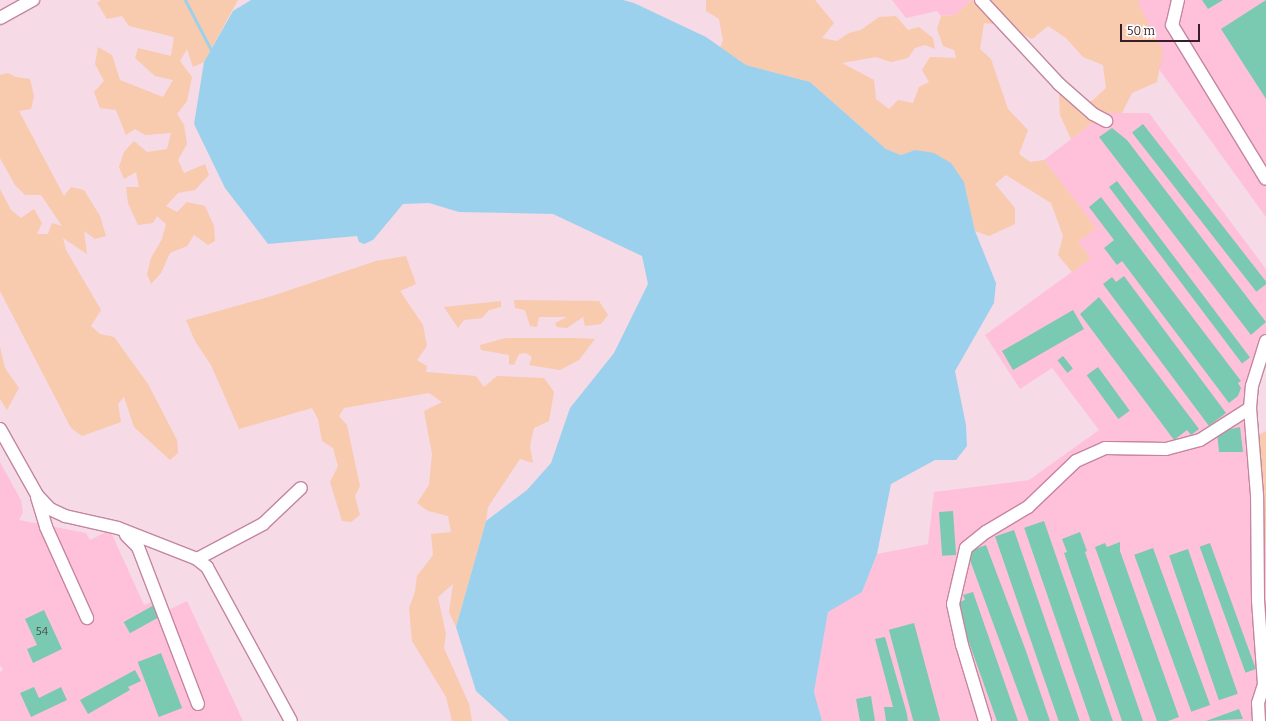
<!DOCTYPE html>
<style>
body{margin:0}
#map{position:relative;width:1266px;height:721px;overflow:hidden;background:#f6dae5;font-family:Bitter,serif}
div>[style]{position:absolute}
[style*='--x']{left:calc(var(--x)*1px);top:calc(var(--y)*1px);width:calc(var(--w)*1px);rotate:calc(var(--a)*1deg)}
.built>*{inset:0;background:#ffc1da}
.green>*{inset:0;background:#f8caae}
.water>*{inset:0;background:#9cd1ee}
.stream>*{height:3px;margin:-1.5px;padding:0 1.5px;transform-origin:1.5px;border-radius:1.5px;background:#9cd1ee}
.building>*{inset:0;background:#7ac9b1;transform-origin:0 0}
.roads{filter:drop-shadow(1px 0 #c585a0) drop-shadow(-1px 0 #c585a0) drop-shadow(0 1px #c585a0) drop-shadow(0 -1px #c585a0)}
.minor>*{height:12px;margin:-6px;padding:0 6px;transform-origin:6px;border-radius:6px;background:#fff}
span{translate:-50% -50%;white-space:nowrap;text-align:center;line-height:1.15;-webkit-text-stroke:3.5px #fff;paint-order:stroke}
.number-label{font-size:11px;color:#48494b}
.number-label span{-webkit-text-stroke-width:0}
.scale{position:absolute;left:1120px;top:24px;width:80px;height:18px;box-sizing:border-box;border:2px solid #371e29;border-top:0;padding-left:5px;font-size:12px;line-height:14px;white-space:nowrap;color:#371e29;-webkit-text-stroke:3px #fff;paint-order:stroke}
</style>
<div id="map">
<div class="built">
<i style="clip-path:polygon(892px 0,972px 0,955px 15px,941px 16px,937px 11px,906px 18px)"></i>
<i style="clip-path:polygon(1109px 0,1266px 0,1266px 217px)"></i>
<i style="clip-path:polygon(1105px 113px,1149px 113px,1266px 269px,1266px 360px,1254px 401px,1266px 551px,1266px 721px,822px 721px,814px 692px,828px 611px,862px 592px,877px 554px,928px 544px,934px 492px,1029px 480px,1099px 430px,1052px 368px,1020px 389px,985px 335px,1091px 258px,1078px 242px,1095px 228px,1044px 160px)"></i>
<i style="clip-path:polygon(0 462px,21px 500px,23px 512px,19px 520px,86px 533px,90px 540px,110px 530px,144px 605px,154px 601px,160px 614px,187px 601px,243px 721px,0 721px,0 672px,3px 670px,0 665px)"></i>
</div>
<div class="green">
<i style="clip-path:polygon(101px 0,238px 0,204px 62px,193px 67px,187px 49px,180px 61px,192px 77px,187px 101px,177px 114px,184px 125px,187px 144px,178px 160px,184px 173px,205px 164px,209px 175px,195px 190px,178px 193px,166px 206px,177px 212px,187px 202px,205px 206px,214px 226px,215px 241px,208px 245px,194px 235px,187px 246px,170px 253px,161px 273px,151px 284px,147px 274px,151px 258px,162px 239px,166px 224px,157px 216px,153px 223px,138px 225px,128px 203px,126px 187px,139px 187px,136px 172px,124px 179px,119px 167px,124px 152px,134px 141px,147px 152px,167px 149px,171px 133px,145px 135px,135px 129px,126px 135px,116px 110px,100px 108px,94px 92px,104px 81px,95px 64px,98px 47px,112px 55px,120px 80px,163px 97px,173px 80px,155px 76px,135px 58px,138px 48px,171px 56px,174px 37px,129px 26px,122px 16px,107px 19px,97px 3px)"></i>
<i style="clip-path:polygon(706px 0,815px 0,834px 23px,822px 38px,837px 41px,849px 33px,861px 30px,879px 17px,896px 16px,908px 30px,919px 27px,933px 38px,935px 49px,925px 45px,915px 48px,908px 58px,891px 62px,876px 57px,842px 63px,874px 80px,876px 99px,889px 109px,898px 100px,913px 103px,919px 87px,929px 82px,922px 70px,930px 57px,956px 58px,954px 50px,943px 46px,937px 29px,941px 16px,955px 15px,972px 0,1140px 0,1138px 4px,1163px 50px,1157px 82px,1132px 93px,1122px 113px,1105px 113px,1071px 139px,1060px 115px,1059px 93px,1077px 101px,1092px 101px,1106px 88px,1103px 65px,1083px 57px,1066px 38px,1048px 26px,1032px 39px,1005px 25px,984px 23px,980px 49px,991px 59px,1008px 109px,1028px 130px,1019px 154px,1030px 162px,1044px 160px,1096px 228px,1078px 242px,1091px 258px,1072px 272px,1058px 255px,1063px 236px,1051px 203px,1006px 175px,995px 184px,1015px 208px,1015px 224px,989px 236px,975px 231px,964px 182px,915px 150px,901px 155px,886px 149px,810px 82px,746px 65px,720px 47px,723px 41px,719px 19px,706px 11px)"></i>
<i style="clip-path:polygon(8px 73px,16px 77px,30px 79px,34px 96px,31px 109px,19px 111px,64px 196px,71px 187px,84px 190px,100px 216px,106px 236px,95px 239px,84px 231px,87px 254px,63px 238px,66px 250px,101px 310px,91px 326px,100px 334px,114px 337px,148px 384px,177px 440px,178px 453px,170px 460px,134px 427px,124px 397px,118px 404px,121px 422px,82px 436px,71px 428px,0 291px,0 189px,11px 210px,21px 218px,34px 209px,42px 223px,37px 234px,48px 234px,52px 223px,62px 226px,41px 195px,25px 195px,15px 185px,0 158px,0 75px)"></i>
<i style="clip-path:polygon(406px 256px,416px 284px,400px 291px,423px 325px,427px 346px,417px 360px,427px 366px,426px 372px,476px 376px,484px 387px,497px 376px,544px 378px,554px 392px,549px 421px,534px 428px,530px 446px,533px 463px,520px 459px,488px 507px,486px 521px,456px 627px,449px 612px,453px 584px,438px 597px,446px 634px,444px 648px,469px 704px,472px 721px,452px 721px,446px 697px,412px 641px,409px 608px,415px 592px,417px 576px,433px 555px,431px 534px,451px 532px,448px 516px,428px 511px,417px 503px,429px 485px,432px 454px,424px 411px,442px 402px,429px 393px,344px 408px,339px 416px,347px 425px,360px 486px,355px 496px,360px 515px,351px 522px,342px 521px,330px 482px,338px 466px,333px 448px,322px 441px,318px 419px,312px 408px,239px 429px,211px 365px,195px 341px,186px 320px,272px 296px,376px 261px)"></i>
<i style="clip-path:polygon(514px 300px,599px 301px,608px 315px,601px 324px,585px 326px,583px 317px,567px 328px,557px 327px,555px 323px,567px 317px,539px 317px,537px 327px,530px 326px,525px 310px,515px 308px)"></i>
<i style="clip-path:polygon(501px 301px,501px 307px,489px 310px,482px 318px,464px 320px,458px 328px,444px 307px)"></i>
<i style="clip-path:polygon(506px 338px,574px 338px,595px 339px,579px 360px,560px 370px,529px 365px,532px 357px,526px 353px,519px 354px,514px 365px,509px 364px,509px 355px,481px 350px,480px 345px)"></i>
<i style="clip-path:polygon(0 347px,5px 368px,19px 388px,7px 410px,0 399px)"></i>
<i style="clip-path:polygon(1266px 431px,1266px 551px,1257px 436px)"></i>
</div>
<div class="water">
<i style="clip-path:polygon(251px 0,623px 0,634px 3px,706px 37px,746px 65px,810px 82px,886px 149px,901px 155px,915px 150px,934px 153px,951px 163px,964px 182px,975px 231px,996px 283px,994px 303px,955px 371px,966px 425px,967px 446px,956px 460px,935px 460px,891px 484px,877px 554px,862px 592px,828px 612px,814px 692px,822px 721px,509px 721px,476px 691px,456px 627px,486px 521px,527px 490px,551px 463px,570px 408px,614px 353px,648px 284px,642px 256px,553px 214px,459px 212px,429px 203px,403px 204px,373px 240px,364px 244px,359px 242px,357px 236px,268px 244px,225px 188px,194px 124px,204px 62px,233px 11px)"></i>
</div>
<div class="stream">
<i style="--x:185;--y:0;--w:56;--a:62.5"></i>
</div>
<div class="building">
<i style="clip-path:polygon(1202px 0,1223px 0,1208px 9px)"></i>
<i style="clip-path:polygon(1266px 0,1266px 99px,1221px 29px)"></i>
<i style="left:1143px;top:124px;width:202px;height:14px;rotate:52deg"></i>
<i style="clip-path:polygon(1112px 128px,1127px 140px,1266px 322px,1251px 335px,1099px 137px)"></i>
<i style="left:1117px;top:181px;width:221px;height:10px;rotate:53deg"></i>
<i style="clip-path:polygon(1101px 197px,1241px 381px,1238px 383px,1241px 388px,1238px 396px,1229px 403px,1122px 261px,1117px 265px,1104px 248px,1114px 240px,1089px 207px)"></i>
<i style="clip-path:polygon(1124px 276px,1226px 413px,1209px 426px,1103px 284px,1112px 277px,1116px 282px)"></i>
<i style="clip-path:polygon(1099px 297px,1199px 429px,1191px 435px,1187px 430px,1174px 440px,1080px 314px)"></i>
<i style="left:1073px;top:310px;width:22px;height:82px;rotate:60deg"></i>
<i style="left:1063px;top:356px;width:16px;height:7px;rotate:52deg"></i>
<i style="left:1098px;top:367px;width:54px;height:14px;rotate:54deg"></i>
<i style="clip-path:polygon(1240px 427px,1243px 452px,1219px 452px,1217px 432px)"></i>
<i style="left:953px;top:511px;width:44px;height:14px;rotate:86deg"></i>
<i style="left:1044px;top:521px;width:212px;height:21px;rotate:71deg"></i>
<i style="left:1014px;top:530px;width:202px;height:20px;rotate:71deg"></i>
<i style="clip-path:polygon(1080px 532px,1087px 551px,1085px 552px,1143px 721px,1122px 721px,1064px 553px,1067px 552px,1062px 539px)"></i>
<i style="clip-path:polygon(1120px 542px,1120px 551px,1179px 717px,1168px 721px,1157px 721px,1095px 547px,1105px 543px,1107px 547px)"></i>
<i style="left:1210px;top:543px;width:134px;height:11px;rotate:70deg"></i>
<i style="clip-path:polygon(986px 545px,1026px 651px,1050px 721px,1029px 721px,967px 552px)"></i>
<i style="left:1153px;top:548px;width:167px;height:20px;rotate:70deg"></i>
<i style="left:1188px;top:549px;width:153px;height:20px;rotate:71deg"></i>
<i style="clip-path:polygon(973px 592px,1018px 721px,997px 721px,955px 603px,965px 600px,963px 595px)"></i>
<i style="left:156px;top:604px;width:13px;height:37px;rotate:61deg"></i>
<i style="clip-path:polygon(44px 610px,62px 649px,33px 663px,27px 649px,37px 645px,25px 619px)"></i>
<i style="left:914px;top:623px;width:101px;height:26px;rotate:75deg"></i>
<i style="clip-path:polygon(885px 637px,907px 714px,908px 721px,886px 721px,884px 707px,893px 707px,875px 639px)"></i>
<i style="left:161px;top:653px;width:59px;height:25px;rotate:69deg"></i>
<i style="clip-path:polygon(135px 670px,141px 681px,128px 687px,130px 690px,88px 714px,80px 700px)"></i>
<i style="clip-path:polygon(34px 687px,39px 698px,61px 687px,67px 700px,31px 717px,20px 693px)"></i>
<i style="clip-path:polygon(871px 696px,875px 721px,860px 721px,856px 699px)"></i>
<i style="clip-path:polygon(1239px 709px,1243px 719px,1206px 721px)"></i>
</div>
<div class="roads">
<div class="minor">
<i style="--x:981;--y:0;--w:115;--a:47.1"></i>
<i style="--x:1059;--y:84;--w:45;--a:41.4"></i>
<i style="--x:1093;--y:114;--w:15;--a:28"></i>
<i style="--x:1178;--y:0;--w:26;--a:103"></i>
<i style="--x:1172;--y:25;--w:180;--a:58.6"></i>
<i style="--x:0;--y:18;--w:38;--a:-29"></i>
<i style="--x:0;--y:429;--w:76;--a:60.7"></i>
<i style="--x:37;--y:495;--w:19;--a:47"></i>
<i style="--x:50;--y:509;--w:17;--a:25"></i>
<i style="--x:65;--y:516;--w:54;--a:12.8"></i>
<i style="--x:118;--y:528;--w:85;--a:21.4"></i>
<i style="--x:197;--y:559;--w:13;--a:39"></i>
<i style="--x:207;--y:567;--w:175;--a:61.4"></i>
<i style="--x:37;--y:497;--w:31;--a:73"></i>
<i style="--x:46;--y:527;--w:100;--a:65.7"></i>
<i style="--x:126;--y:535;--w:17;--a:45"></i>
<i style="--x:138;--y:547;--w:168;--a:69.1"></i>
<i style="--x:197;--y:559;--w:75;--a:-27.9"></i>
<i style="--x:263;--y:524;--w:52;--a:-43.5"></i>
<i style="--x:985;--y:721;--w:79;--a:-106.8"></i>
<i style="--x:962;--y:645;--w:42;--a:-102.4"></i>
<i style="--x:953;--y:604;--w:57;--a:-76.9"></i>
<i style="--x:966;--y:548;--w:26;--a:-39"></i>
<i style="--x:986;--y:532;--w:49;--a:-30.8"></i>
<i style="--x:1028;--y:507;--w:66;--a:-43.8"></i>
<i style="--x:1076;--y:461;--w:32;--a:-24"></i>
<i style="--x:1105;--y:448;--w:61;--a:0.9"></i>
<i style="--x:1166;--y:449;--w:35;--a:-15"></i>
<i style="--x:1200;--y:440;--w:59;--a:-32.6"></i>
<i style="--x:1259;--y:721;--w:18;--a:-93"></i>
<i style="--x:1258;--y:703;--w:20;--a:-72"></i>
<i style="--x:1264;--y:684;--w:84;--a:-94.1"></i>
<i style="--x:1258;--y:600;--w:105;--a:-90.5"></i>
<i style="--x:1257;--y:495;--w:87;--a:-94.6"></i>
<i style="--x:1250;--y:408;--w:22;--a:-85"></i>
<i style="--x:1252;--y:386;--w:47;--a:-72.7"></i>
</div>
</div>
<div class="number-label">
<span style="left:42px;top:632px">54</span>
</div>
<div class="scale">50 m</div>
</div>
